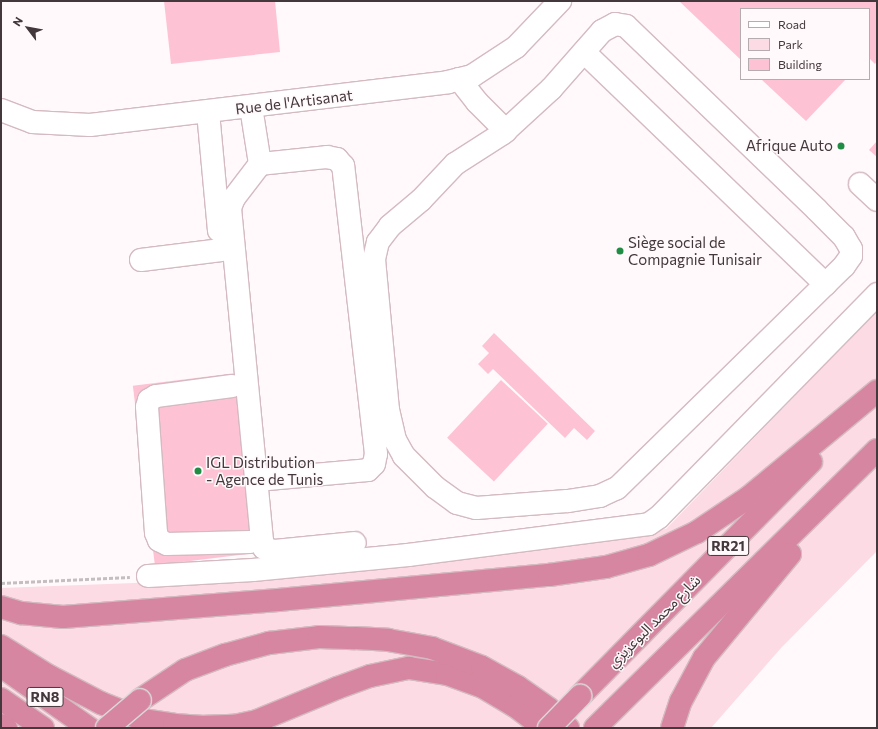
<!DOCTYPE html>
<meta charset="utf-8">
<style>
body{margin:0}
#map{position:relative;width:878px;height:729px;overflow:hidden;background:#fff9fb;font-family:Commissioner,"Noto Sans Arabic",sans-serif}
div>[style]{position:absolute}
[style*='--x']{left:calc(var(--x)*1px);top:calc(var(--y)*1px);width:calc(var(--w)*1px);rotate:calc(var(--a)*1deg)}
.green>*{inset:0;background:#fcdbe4}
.building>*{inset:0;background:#fdc3d4;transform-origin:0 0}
.path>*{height:2.5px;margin-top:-1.25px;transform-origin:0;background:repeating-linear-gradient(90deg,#c5bec0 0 4px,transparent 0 6px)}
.roads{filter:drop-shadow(1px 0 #d4bac1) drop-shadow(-1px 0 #d4bac1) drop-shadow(0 1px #d4bac1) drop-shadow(0 -1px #d4bac1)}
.minor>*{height:22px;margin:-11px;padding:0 11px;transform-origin:11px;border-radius:11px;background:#fff}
.highway>*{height:22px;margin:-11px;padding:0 11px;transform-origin:11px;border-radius:11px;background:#d686a0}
.bridges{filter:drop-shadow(1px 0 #d9d7d8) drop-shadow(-1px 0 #d9d7d8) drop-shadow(0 1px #d9d7d8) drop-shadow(0 -1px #d9d7d8)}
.highway-bridge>*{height:22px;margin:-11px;padding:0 11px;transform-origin:11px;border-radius:11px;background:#d686a0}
.dots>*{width:11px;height:11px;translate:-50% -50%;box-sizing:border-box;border:2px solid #fff9fb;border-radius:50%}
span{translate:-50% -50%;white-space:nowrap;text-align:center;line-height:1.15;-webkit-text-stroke:3px #fff9fb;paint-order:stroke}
.shield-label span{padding:1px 3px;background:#fff9fb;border:1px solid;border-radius:3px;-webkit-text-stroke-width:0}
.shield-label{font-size:14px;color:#43383b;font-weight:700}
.street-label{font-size:15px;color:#43383b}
.poi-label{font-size:15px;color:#43383b}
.right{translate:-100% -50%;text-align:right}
.left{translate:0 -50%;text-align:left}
.frame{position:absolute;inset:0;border:2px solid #43383b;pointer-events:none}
.legend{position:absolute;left:740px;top:8px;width:130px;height:72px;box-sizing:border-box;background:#fff9fb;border:1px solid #b4acae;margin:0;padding:5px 7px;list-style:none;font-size:12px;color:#43383b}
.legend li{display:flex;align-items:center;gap:8px;height:20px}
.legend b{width:20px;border:1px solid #b4acae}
.north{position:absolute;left:8px;top:8px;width:40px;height:40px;-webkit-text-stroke:3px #fff9fb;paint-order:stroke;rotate:302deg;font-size:11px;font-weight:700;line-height:16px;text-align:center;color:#43383b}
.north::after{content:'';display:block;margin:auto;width:14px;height:18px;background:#43383b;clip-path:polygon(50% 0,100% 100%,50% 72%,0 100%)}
</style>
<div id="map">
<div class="green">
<i style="clip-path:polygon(877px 311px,877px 551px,781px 648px,711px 728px,1px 728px,1px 588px,214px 580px,666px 529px)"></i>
</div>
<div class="building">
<i style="clip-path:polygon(164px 1px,275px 1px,280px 52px,171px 64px)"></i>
<i style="clip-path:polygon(679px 1px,877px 1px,877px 61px,875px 64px,869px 58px,869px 9px,741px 9px,741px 60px)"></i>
<i style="clip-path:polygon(761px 79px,846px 79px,806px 121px)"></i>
<i style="clip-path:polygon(877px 141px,877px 157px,869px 150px)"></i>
<i style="clip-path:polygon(494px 333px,595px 431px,587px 440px,574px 428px,565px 438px,493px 369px,488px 374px,478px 364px,489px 353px,482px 346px)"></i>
<i style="left:244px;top:372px;width:181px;height:112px;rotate:83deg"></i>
<i style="left:501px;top:380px;width:64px;height:79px;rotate:43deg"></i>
</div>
<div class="path">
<i style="--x:1;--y:583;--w:129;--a:-2.7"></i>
</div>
<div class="roads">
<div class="minor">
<i style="--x:615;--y:24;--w:11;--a:10"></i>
<i style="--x:626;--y:26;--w:265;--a:43.9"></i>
<i style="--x:817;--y:210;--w:38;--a:45"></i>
<i style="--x:844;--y:237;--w:14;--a:60"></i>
<i style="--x:851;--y:249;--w:7;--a:90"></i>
<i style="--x:851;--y:256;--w:12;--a:125"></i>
<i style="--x:844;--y:266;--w:318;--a:135.6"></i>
<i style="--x:617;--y:488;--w:19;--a:155"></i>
<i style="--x:600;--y:496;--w:33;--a:171"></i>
<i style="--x:567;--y:501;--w:91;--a:175.6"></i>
<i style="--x:476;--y:508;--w:20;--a:-165"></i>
<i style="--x:457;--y:503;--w:27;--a:-144"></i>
<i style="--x:435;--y:487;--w:44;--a:-135"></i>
<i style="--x:404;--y:456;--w:18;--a:-119"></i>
<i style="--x:395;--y:440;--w:31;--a:-103"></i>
<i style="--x:388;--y:410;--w:152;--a:-95.3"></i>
<i style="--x:374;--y:259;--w:17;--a:-77"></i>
<i style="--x:378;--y:242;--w:20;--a:-53"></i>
<i style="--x:390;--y:226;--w:40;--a:-40"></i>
<i style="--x:421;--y:200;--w:50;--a:-46.6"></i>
<i style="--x:455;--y:164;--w:56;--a:-32.6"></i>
<i style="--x:502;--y:134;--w:67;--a:-42.6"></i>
<i style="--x:551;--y:89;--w:77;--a:-48.7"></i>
<i style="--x:602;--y:31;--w:15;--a:-28"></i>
<i style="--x:584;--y:52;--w:335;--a:43.9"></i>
<i style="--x:459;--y:79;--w:29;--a:52"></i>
<i style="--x:477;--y:102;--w:41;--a:45"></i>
<i style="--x:251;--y:107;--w:58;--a:81"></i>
<i style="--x:260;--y:164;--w:43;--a:127.4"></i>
<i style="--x:234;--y:198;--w:11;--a:112"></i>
<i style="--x:230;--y:208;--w:335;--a:84.5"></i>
<i style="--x:262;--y:541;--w:7;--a:74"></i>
<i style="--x:264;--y:548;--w:9;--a:18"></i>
<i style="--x:273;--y:551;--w:82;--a:-5.6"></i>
<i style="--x:1;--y:110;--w:33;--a:21"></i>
<i style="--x:32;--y:122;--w:58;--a:3"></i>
<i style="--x:90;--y:125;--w:361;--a:-6.8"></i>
<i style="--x:448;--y:82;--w:25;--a:-14"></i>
<i style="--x:472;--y:76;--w:53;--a:-33.4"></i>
<i style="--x:516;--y:47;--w:64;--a:-46.3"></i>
<i style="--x:208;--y:112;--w:119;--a:84.7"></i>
<i style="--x:860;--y:184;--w:23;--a:43"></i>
<i style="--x:141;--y:260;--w:81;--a:-7.1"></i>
<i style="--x:232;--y:386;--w:77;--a:172.5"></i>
<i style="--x:156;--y:396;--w:8;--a:150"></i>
<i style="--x:149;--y:400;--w:7;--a:106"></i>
<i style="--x:147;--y:407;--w:126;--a:85.9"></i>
<i style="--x:156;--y:533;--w:8;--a:67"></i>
<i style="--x:159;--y:540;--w:9;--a:27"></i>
<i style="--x:167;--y:544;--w:83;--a:-1.4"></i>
<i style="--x:257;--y:480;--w:111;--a:-5.1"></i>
<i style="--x:368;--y:470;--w:8;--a:-45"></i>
<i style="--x:374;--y:464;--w:10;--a:-79"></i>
<i style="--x:376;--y:454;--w:290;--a:-96.5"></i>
<i style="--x:343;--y:166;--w:9;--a:-131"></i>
<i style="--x:337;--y:159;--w:10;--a:-169"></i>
<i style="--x:327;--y:157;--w:67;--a:174"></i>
<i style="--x:148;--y:576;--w:105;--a:-3.3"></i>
<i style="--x:253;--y:570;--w:156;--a:-5.5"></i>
<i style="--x:408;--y:555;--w:243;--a:-7.3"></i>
<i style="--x:649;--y:524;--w:12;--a:-35"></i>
<i style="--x:659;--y:517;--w:312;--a:-45.6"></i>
</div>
<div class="highway">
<i style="--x:1;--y:607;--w:21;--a:17"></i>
<i style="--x:21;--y:613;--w:42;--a:5.4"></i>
<i style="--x:63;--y:617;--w:216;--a:-4.5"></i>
<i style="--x:278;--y:600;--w:272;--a:-5.3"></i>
<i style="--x:549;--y:575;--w:58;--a:-8"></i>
<i style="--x:606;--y:567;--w:45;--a:-15.6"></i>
<i style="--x:649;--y:555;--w:53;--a:-25.6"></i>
<i style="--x:697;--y:532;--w:63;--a:-33.9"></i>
<i style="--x:749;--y:497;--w:166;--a:-39.6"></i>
<i style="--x:1;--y:646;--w:57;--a:32"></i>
<i style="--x:49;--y:676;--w:59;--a:27.4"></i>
<i style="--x:101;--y:703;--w:46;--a:21.6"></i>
<i style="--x:144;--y:720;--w:30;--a:9"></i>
<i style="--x:174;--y:725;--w:26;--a:4"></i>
<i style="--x:200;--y:727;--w:34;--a:-2"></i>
<i style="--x:234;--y:726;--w:24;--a:-12"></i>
<i style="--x:257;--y:721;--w:87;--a:-22.4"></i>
<i style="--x:337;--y:688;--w:35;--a:-20"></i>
<i style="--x:370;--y:676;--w:40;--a:-12"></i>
<i style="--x:409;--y:668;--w:38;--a:9"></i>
<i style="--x:447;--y:674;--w:38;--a:20"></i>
<i style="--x:483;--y:687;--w:37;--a:31"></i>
<i style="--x:515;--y:706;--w:36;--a:37"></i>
<i style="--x:1;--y:666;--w:108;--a:35.2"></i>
<i style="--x:580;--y:696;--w:329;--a:-45.4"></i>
<i style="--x:1;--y:699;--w:51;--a:34.6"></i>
<i style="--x:140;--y:700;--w:54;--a:-33.7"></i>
<i style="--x:185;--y:670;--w:43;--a:-20.6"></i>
<i style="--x:225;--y:655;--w:46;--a:-15.3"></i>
<i style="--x:269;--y:643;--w:50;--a:-6.8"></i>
<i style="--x:319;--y:637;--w:36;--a:2"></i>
<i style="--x:355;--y:638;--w:33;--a:3"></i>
<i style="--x:388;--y:640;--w:45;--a:10.3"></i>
<i style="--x:432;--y:648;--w:53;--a:20.8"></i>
<i style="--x:482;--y:667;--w:41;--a:29.1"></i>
<i style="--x:518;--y:687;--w:38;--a:35"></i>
<i style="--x:549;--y:709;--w:27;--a:45"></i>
<i style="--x:1;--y:725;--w:6;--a:31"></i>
<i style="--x:595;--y:728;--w:396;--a:-44.6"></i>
<i style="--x:672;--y:728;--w:28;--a:-72"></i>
<i style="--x:681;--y:701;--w:49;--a:-61.9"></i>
<i style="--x:704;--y:658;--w:135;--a:-50.4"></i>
</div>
</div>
<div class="bridges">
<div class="highway-bridge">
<i style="--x:107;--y:728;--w:43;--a:-40.3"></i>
<i style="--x:549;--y:728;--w:45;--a:-45.9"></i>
</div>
</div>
<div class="dots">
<i style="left:841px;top:146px;background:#218c43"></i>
<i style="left:620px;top:251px;background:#218c43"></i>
<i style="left:198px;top:471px;background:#218c43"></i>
</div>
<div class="shield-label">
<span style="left:728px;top:546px">RR21</span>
<span style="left:45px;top:697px">RN8</span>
</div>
<div class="street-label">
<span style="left:294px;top:102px;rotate:-7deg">Rue de l'Artisanat</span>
<span style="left:654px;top:621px;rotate:-45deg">شارع محمد البوعزيزي</span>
</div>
<div class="poi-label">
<span class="right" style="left:833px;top:146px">Afrique Auto</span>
<span class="left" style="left:628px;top:251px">Siège social de<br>Compagnie Tunisair</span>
<span class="left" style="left:206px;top:471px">IGL Distribution<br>- Agence de Tunis</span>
</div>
<div class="frame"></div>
<ul class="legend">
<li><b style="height:5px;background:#fff"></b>Road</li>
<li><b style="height:11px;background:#fcdbe4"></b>Park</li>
<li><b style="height:11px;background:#fdc3d4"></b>Building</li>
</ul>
<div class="north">N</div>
</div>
